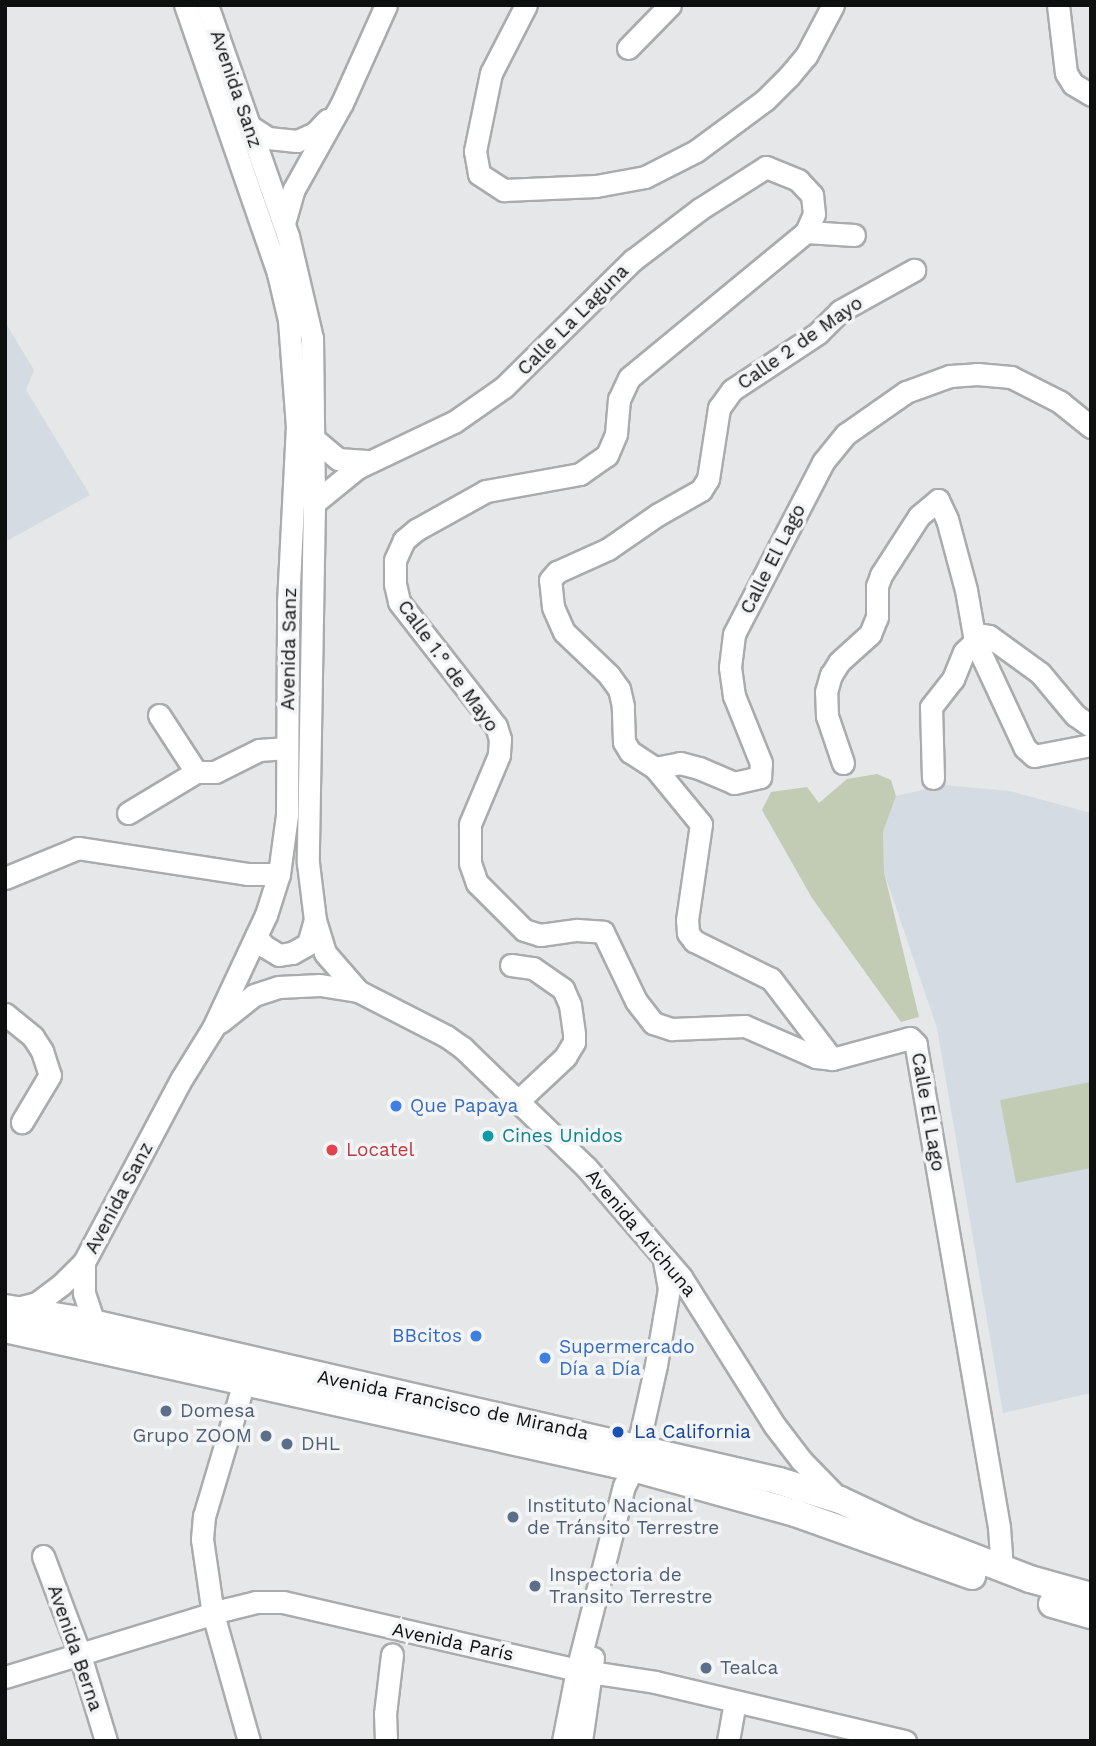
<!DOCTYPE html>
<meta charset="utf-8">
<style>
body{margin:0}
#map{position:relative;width:1096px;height:1746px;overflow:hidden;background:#e6e7e8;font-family:"Work Sans",sans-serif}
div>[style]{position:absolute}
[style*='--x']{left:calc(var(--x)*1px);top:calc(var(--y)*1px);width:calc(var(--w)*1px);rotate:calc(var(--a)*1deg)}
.built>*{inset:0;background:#d4dbe2}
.green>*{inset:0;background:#c2ccb5}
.roads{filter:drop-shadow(2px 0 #aaabac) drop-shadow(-2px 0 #aaabac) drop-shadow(0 2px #aaabac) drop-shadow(0 -2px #aaabac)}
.minor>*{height:21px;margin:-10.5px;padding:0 10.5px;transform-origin:10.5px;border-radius:10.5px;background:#fff}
.major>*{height:26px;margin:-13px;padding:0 13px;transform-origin:13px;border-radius:13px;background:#fff}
.dots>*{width:19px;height:19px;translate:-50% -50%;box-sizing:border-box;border:4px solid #f3f4f5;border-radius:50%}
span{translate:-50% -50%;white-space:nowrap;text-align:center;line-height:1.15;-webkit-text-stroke:7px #f3f4f5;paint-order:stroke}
.street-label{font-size:19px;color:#0e0f0f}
.shop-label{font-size:19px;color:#366cbe}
.left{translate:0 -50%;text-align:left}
.right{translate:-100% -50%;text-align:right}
.culture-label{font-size:19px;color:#0d838f}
.health-label{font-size:19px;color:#be3a42}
.service-label{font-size:19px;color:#4e5e75}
.transit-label{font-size:19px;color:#164399}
.frame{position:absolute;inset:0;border:7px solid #0e0f0f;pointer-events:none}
</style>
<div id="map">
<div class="built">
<i style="clip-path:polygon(5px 322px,34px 370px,26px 390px,90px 495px,5px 542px)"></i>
<i style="clip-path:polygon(943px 785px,1010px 791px,1091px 813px,1091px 1393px,1003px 1413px,937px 1028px,884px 872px,883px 832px,896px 796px)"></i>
</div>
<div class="green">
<i style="clip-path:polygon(877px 774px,891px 780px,896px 796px,883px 832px,884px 872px,919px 1017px,901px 1022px,812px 898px,762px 810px,771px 792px,807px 787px,819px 803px,847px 779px)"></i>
<i style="clip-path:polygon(1090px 1082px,1091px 1168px,1016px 1183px,1000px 1100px)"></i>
</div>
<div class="roads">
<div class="minor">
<i style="--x:207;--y:5;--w:245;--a:70.7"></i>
<i style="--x:288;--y:236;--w:105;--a:76.8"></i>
<i style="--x:312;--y:338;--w:165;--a:89.3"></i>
<i style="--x:314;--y:503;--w:360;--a:91"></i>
<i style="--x:308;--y:863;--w:57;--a:83"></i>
<i style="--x:315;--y:920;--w:34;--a:73"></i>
<i style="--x:325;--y:953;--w:50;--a:49"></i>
<i style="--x:358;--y:991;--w:99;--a:27.1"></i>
<i style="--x:446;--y:1036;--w:21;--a:35"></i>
<i style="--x:463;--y:1048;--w:171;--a:44.1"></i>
<i style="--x:586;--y:1167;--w:145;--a:49.2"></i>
<i style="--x:681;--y:1277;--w:176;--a:57.8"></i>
<i style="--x:775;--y:1426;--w:43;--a:52.6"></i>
<i style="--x:801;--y:1460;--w:53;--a:45.8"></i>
<i style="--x:526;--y:5;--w:76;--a:117.2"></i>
<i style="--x:491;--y:73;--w:80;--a:101.6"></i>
<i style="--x:475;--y:151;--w:23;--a:80"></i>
<i style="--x:479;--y:174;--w:30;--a:33"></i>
<i style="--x:504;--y:190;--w:92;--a:-2.5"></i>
<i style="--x:596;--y:186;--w:50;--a:-10.4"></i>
<i style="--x:645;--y:177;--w:57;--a:-27"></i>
<i style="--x:696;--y:151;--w:86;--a:-36.5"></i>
<i style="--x:765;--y:100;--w:34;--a:-45"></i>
<i style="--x:789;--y:76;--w:26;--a:-50"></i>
<i style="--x:806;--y:56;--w:58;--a:-62.1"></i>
<i style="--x:1058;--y:5;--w:68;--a:83.3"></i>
<i style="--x:1066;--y:73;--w:13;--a:58"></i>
<i style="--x:1073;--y:84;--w:21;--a:31"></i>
<i style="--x:628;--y:48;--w:60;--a:-45.7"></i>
<i style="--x:248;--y:125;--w:24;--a:33"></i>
<i style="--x:268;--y:138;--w:29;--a:6"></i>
<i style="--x:297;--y:141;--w:20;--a:-24"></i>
<i style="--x:315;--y:133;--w:18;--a:-47"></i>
<i style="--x:284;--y:223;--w:35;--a:-74"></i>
<i style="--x:294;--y:189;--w:98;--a:-60.8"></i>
<i style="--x:342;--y:103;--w:107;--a:-65.8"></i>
<i style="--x:806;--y:232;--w:229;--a:140.5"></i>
<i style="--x:629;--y:378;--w:23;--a:115"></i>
<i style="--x:619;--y:399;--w:35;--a:95"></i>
<i style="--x:616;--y:434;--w:23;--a:113"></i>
<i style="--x:607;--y:455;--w:33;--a:145"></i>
<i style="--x:580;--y:474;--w:96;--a:169.7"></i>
<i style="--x:486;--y:491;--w:80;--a:150.9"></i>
<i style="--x:416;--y:530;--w:16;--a:140"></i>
<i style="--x:404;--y:540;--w:22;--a:114"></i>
<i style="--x:395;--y:560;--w:24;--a:90"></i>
<i style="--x:395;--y:584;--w:18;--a:77"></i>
<i style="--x:399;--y:602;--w:157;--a:52"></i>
<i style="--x:496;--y:726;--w:14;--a:73"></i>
<i style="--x:500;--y:739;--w:16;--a:94"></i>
<i style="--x:499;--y:755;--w:75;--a:112.8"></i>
<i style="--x:470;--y:824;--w:39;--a:90"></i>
<i style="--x:470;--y:863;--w:21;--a:71"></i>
<i style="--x:477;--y:883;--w:66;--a:45"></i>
<i style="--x:524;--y:930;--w:17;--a:17"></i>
<i style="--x:540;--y:935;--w:37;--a:-8"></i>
<i style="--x:577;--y:930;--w:26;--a:4"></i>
<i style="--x:603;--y:932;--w:76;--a:64.4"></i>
<i style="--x:636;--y:1001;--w:28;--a:52"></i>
<i style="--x:653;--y:1023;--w:20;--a:18"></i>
<i style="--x:672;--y:1029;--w:73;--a:-2.4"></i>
<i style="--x:745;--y:1026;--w:77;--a:23.6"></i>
<i style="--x:816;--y:1057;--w:16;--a:7"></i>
<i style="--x:313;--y:438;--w:33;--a:40"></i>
<i style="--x:338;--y:459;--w:32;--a:4"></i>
<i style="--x:314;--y:503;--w:55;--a:-39.1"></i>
<i style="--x:357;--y:468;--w:107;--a:-25.4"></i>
<i style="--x:454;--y:422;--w:61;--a:-35"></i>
<i style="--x:504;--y:387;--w:181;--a:-44.6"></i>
<i style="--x:633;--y:260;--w:84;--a:-37.3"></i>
<i style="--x:700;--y:209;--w:78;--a:-32.5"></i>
<i style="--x:766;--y:167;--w:35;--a:22"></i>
<i style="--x:798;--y:180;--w:21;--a:47"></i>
<i style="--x:812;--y:195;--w:19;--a:84"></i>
<i style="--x:814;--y:214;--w:20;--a:114"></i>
<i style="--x:806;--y:232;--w:48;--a:3.6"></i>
<i style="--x:159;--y:715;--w:68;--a:57"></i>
<i style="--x:843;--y:763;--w:50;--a:-108.8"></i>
<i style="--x:827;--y:716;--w:24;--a:-92"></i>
<i style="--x:826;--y:692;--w:18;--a:-74"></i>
<i style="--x:831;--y:675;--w:15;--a:-58"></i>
<i style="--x:839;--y:662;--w:42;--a:-42.1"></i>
<i style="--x:870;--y:634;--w:18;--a:-68"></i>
<i style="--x:877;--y:617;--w:31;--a:-90"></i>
<i style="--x:877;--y:586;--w:12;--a:-70"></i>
<i style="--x:881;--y:575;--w:70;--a:-57.2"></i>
<i style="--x:919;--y:516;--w:25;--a:-40"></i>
<i style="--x:938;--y:500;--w:21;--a:65"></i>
<i style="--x:947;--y:519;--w:73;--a:75"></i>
<i style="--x:966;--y:590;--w:52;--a:80"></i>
<i style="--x:975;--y:641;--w:118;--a:65"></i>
<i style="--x:1025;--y:748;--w:12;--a:42"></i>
<i style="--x:1034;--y:756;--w:58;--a:-10.9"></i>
<i style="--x:655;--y:768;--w:30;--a:-147"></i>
<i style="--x:630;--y:752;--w:12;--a:-121"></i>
<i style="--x:624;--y:742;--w:36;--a:-92"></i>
<i style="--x:623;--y:706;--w:17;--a:-103"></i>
<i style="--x:619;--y:689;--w:17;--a:-126"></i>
<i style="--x:609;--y:675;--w:62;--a:-136.3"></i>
<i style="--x:564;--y:632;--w:27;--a:-114"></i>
<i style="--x:553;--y:607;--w:27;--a:-96"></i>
<i style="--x:550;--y:580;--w:11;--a:-49"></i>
<i style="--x:557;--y:572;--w:56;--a:-24.3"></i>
<i style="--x:608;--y:549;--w:60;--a:-34.8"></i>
<i style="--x:657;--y:515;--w:51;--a:-29.6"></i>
<i style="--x:701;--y:490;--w:13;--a:-58"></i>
<i style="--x:708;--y:479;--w:72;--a:-81.2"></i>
<i style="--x:719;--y:408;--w:22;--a:-54"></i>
<i style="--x:732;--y:390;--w:103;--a:-33.5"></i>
<i style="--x:818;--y:333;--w:31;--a:-45"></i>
<i style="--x:840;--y:311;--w:85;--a:-29"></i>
<i style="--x:933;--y:778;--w:71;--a:-91.6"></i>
<i style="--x:931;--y:707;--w:36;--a:-52"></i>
<i style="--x:953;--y:679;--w:29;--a:-68"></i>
<i style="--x:964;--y:652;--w:25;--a:-43"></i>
<i style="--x:982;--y:635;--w:7;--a:8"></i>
<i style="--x:989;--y:636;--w:63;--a:36"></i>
<i style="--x:1040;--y:673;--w:55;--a:50.2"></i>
<i style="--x:1075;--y:715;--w:19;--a:35"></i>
<i style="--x:128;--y:813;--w:79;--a:-31.1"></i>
<i style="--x:196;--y:772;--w:19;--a:0"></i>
<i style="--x:215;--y:772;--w:49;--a:-26.6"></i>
<i style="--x:259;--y:750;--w:28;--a:-4"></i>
<i style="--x:5;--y:878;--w:79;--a:-22.3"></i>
<i style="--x:78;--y:848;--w:171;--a:8.7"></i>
<i style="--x:247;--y:874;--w:32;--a:0"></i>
<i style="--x:256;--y:936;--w:13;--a:51"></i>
<i style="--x:264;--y:946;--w:17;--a:31"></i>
<i style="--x:279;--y:955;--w:13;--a:-9"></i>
<i style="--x:292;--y:953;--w:18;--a:-29"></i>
<i style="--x:308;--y:944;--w:25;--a:-74"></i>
<i style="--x:511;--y:965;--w:22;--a:8"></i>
<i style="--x:533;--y:968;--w:37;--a:35"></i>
<i style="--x:563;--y:989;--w:17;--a:66"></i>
<i style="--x:570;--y:1005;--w:30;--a:82"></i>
<i style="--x:574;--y:1035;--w:7;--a:90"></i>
<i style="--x:574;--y:1042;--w:17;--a:121"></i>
<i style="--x:565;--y:1057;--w:63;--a:136.9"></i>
<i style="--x:5;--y:1014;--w:36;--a:39"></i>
<i style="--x:33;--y:1037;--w:17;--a:57"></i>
<i style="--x:42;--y:1051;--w:25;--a:72"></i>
<i style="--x:50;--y:1075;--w:55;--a:120.8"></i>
<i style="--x:220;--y:1022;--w:43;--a:-38.5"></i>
<i style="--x:254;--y:995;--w:25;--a:-18"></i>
<i style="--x:278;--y:987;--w:42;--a:-2.7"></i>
<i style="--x:320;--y:985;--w:38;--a:9"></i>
<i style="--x:84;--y:1262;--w:31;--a:90"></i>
<i style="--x:84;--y:1293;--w:44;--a:71.6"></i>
<i style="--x:14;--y:1309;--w:24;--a:-15"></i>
<i style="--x:37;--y:1303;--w:30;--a:-37"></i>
<i style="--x:61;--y:1285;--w:33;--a:-45"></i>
<i style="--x:84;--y:1262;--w:208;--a:-62"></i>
<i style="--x:182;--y:1078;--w:59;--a:-58.2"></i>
<i style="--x:213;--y:1028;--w:125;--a:-64.9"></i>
<i style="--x:266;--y:915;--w:43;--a:-72.4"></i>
<i style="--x:279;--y:874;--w:60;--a:-82.3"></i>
<i style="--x:287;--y:815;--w:212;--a:-89.7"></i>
<i style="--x:288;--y:603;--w:176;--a:-87.1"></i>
<i style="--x:297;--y:427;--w:107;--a:-94.3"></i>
<i style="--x:289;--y:320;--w:48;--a:-103.2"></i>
<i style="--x:278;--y:273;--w:284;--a:-109.1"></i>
<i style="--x:244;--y:1382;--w:140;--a:106.6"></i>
<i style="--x:204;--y:1516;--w:23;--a:95"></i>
<i style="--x:202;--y:1539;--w:76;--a:81.7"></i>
<i style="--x:213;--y:1614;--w:132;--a:74.2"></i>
<i style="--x:43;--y:1556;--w:103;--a:69.4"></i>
<i style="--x:79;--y:1652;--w:93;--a:73.1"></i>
<i style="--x:1002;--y:1569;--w:42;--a:-94.1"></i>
<i style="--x:999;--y:1527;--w:490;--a:-99.8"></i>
<i style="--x:916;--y:1044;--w:8;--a:-135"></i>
<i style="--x:910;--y:1038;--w:81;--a:164.9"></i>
<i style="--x:832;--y:1059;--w:101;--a:-127.3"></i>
<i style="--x:771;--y:979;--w:86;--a:-153.7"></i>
<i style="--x:694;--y:941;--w:10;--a:-127"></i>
<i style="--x:688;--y:933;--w:13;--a:-94"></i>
<i style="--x:687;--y:920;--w:97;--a:-81.7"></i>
<i style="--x:701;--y:824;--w:72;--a:-129.4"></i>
<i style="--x:655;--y:768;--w:25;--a:-11"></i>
<i style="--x:680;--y:763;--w:20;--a:15"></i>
<i style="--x:699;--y:768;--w:38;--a:23"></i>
<i style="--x:734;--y:783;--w:27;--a:-13"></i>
<i style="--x:760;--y:777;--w:14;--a:-86"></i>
<i style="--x:761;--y:763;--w:72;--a:-111.9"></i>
<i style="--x:734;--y:696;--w:29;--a:-98"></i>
<i style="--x:730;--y:667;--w:33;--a:-83"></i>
<i style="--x:734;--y:634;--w:194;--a:-62.6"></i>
<i style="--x:823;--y:462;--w:36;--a:-51"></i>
<i style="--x:846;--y:434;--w:73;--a:-35"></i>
<i style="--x:906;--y:392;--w:47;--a:-20"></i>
<i style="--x:950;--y:376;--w:27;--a:-4"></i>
<i style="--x:977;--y:374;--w:34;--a:5"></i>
<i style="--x:1011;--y:377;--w:55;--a:27"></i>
<i style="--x:1060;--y:402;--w:40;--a:39"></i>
<i style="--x:5;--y:1677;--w:233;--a:-17"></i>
<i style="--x:228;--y:1609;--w:29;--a:-14"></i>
<i style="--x:256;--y:1602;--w:27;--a:0"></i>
<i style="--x:283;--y:1602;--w:302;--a:13"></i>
<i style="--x:577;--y:1670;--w:79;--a:8.7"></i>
<i style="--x:655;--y:1682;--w:257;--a:13.3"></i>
<i style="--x:386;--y:1741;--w:27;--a:-92"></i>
<i style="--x:385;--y:1714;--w:60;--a:-83.3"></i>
<i style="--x:563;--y:1741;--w:72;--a:-78.8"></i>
<i style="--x:577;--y:1670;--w:190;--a:-75.7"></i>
<i style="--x:624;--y:1486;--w:20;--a:-63"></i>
<i style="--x:633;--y:1468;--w:106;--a:-77.4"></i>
<i style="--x:656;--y:1365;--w:77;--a:-80.3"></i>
<i style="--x:669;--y:1289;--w:29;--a:-100"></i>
<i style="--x:581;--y:1741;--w:84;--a:-81.8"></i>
<i style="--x:728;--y:1741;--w:40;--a:-80"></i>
</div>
<div class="major">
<i style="--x:5;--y:1308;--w:75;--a:9.2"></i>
<i style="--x:79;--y:1320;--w:718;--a:12.95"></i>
<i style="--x:779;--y:1481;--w:64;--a:17.3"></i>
<i style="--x:840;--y:1500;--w:81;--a:25"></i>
<i style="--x:913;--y:1534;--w:125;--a:21"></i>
<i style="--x:1030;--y:1579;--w:63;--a:15.6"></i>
<i style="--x:5;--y:1329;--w:643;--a:12.48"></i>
<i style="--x:633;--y:1468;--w:168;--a:15.5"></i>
<i style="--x:795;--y:1513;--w:188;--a:19.6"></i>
<i style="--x:1052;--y:1604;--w:41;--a:15.8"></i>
</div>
</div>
<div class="dots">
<i style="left:396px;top:1106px;background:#3f7fe0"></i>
<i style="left:488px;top:1136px;background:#0f9aa8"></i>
<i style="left:332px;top:1150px;background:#e0444e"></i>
<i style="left:476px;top:1336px;background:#3f7fe0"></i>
<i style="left:545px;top:1358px;background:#3f7fe0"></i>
<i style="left:166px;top:1411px;background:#5c6f8a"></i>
<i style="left:618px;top:1432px;background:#1a4fb4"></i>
<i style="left:266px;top:1436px;background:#5c6f8a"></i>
<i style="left:287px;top:1444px;background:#5c6f8a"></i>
<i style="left:513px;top:1517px;background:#5c6f8a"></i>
<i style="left:535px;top:1586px;background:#5c6f8a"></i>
<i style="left:706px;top:1668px;background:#5c6f8a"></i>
</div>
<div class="street-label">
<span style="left:236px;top:89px;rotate:71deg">Avenida Sanz</span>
<span style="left:573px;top:320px;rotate:-45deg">Calle La Laguna</span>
<span style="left:800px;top:343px;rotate:-35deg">Calle 2 de Mayo</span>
<span style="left:773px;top:559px;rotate:-63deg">Calle El Lago</span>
<span style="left:289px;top:649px;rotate:-89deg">Avenida Sanz</span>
<span style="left:448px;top:666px;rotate:54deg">Calle 1.° de Mayo</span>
<span style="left:928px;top:1112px;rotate:80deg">Calle El Lago</span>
<span style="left:119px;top:1198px;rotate:-62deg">Avenida Sanz</span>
<span style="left:641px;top:1233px;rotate:50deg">Avenida Arichuna</span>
<span style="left:453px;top:1405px;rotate:12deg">Avenida Francisco de Miranda</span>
<span style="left:453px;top:1642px;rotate:12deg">Avenida París</span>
<span style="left:75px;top:1648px;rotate:71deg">Avenida Berna</span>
</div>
<div class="shop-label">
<span class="left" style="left:410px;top:1106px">Que Papaya</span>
<span class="right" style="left:462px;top:1336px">BBcitos</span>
<span class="left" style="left:559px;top:1358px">Supermercado<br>Día a Día</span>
</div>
<div class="culture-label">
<span class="left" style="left:502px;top:1136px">Cines Unidos</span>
</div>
<div class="health-label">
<span class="left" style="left:346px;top:1150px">Locatel</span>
</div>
<div class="service-label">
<span class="left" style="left:180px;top:1411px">Domesa</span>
<span class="right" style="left:252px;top:1436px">Grupo ZOOM</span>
<span class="left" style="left:301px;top:1444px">DHL</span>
<span class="left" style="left:527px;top:1517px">Instituto Nacional<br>de Tránsito Terrestre</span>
<span class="left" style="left:549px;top:1586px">Inspectoria de<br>Transito Terrestre</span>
<span class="left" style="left:720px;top:1668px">Tealca</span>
</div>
<div class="transit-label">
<span class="left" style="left:634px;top:1432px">La California</span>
</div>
<div class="frame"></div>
</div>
